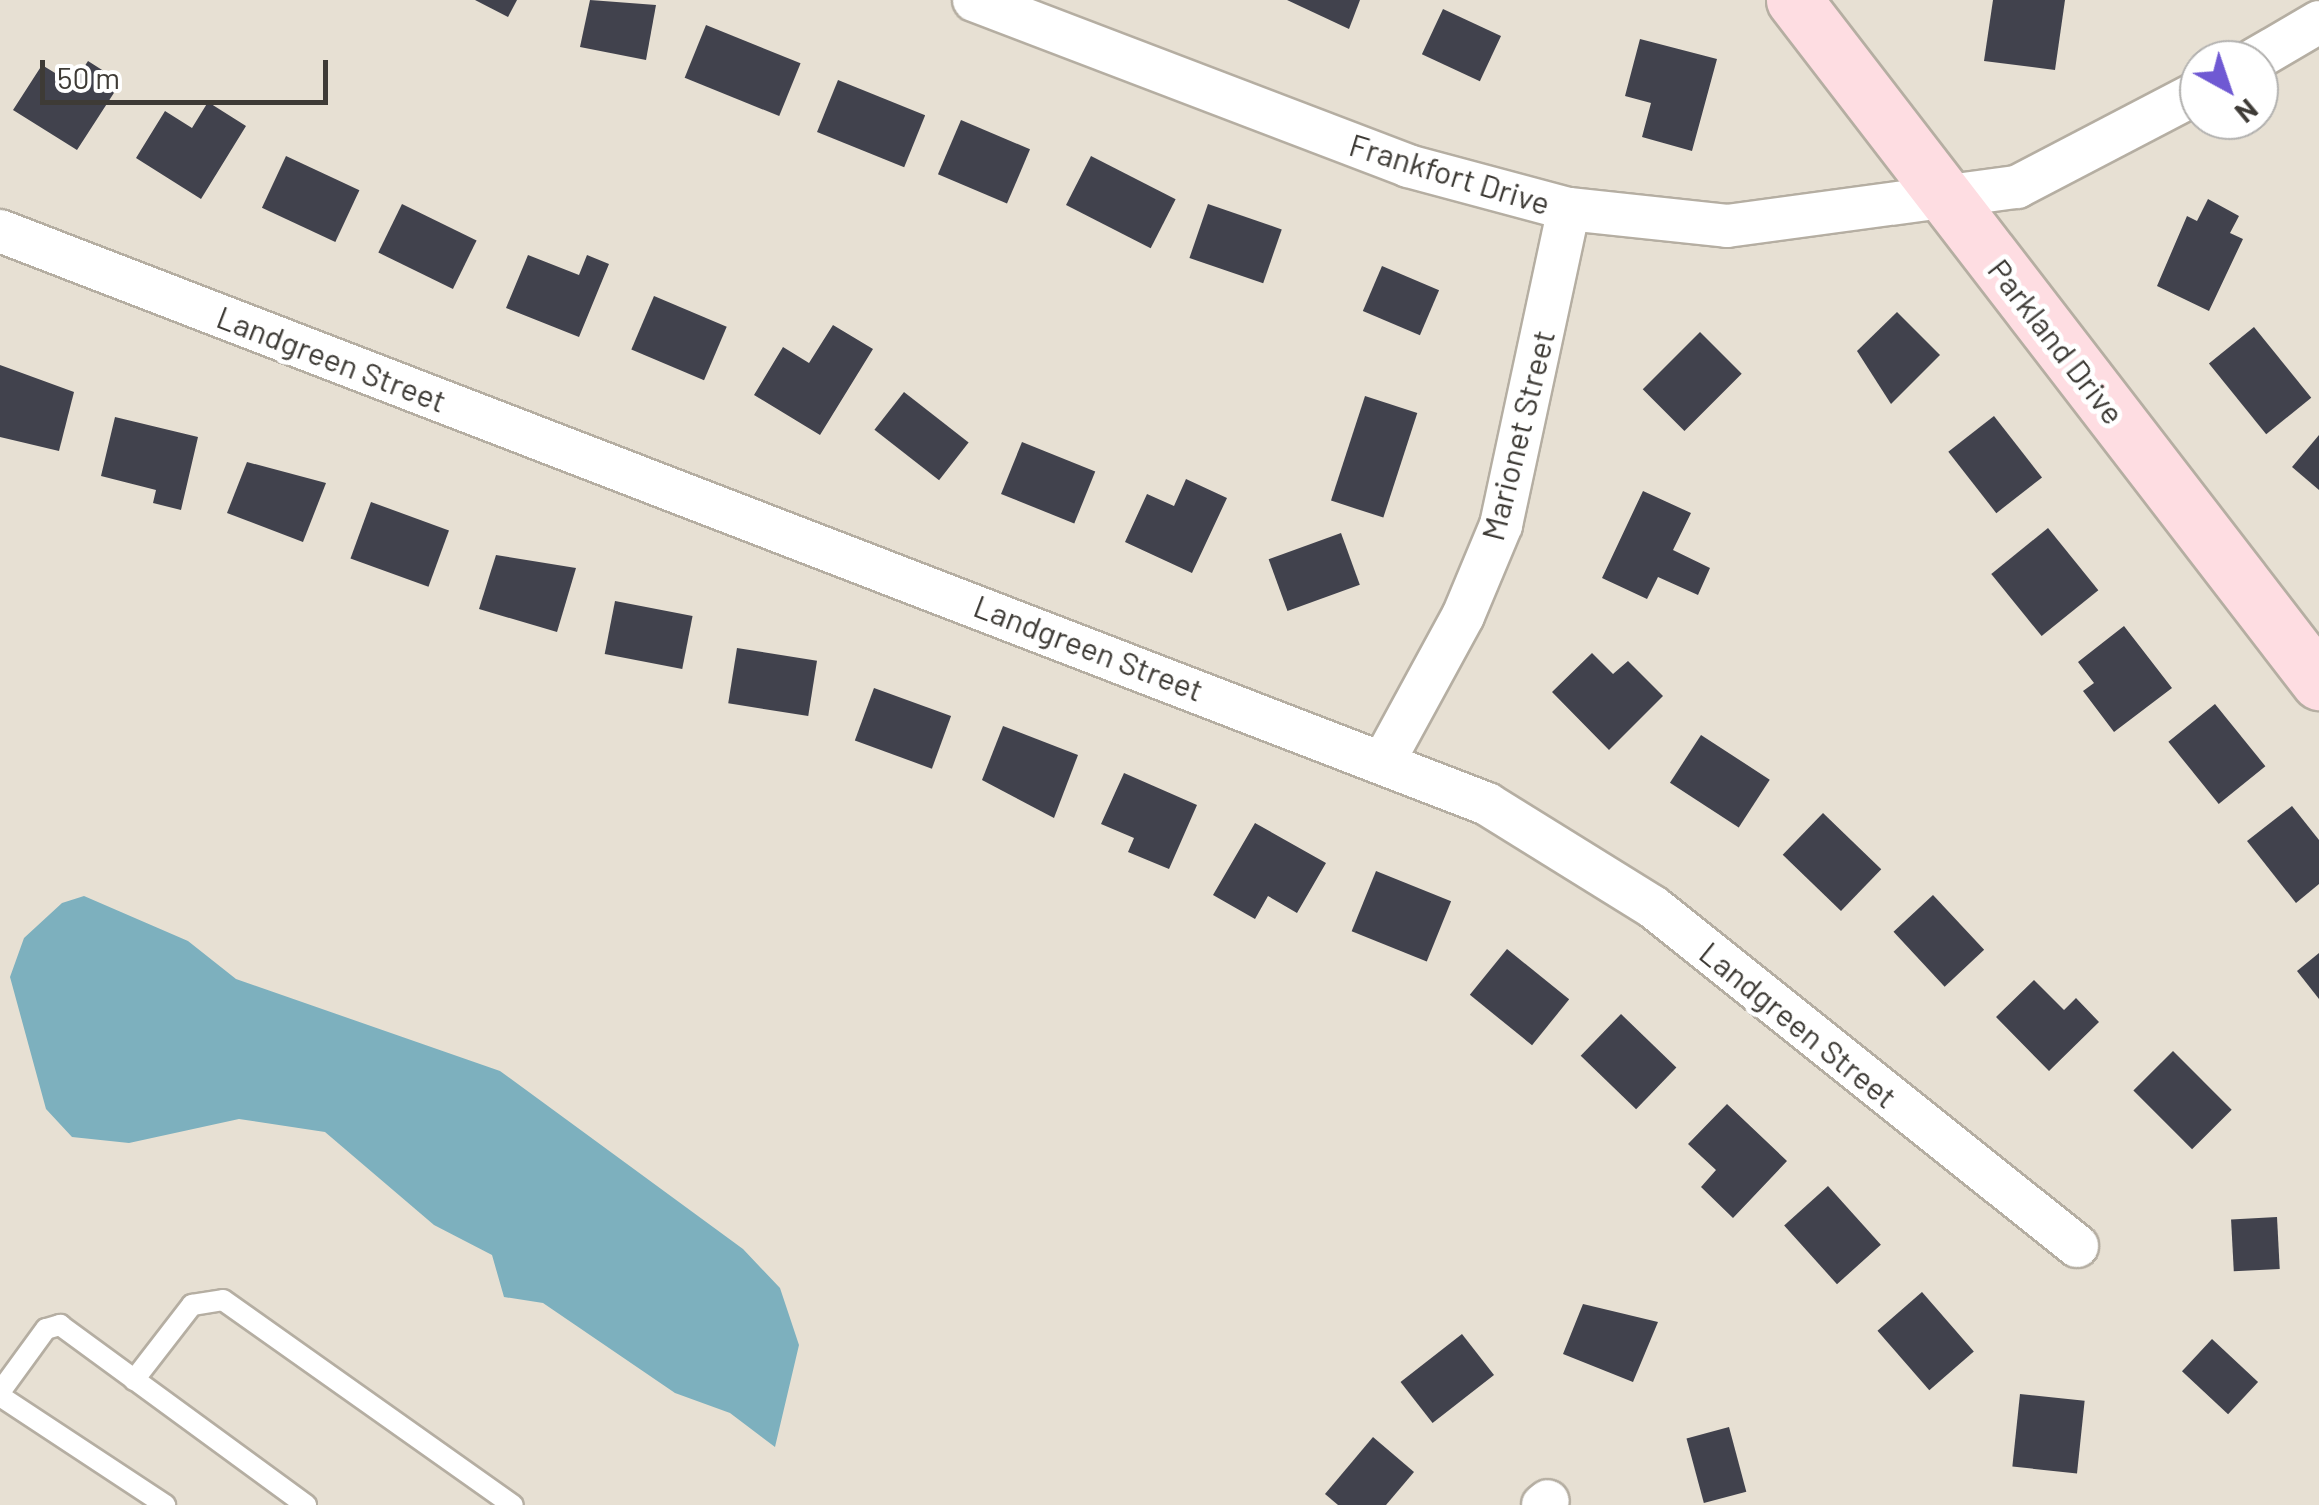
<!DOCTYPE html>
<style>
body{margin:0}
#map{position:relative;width:2319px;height:1505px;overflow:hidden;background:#e7e0d3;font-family:Barlow,sans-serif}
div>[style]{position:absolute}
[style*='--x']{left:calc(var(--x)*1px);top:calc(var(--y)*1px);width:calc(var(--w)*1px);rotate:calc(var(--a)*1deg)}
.water>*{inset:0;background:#7db0be}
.building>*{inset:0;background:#41424d;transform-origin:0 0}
.roads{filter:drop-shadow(2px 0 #b5aea2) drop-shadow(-2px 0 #b5aea2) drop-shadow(0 2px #b5aea2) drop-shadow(0 -2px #b5aea2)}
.lane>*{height:20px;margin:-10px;padding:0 10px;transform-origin:10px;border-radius:10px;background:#fff}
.street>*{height:42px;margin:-21px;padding:0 21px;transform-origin:21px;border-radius:21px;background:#fff}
.secondary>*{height:55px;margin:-27.5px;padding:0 27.5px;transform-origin:27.5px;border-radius:27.5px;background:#fedde2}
span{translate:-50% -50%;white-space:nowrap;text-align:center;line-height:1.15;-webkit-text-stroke:10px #fff;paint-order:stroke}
.street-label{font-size:32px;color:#3e3b36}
.north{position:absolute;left:2179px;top:40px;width:100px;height:100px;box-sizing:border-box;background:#fff;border:2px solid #b2b1af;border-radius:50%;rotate:140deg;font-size:28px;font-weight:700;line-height:40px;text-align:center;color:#3e3b36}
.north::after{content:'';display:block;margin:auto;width:35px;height:45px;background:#6f59d3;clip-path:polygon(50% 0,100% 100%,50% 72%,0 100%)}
.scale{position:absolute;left:40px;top:60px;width:288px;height:45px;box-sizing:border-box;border:5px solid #3e3b36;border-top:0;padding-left:12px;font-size:30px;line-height:35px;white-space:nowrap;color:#3e3b36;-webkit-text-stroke:8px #fff;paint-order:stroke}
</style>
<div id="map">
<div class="water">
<i style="clip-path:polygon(84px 896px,188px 941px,236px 979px,500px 1071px,743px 1249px,780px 1288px,799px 1345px,775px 1447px,730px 1413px,675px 1393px,543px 1303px,504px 1297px,492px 1255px,434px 1225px,325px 1132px,239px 1119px,129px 1143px,72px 1137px,46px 1109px,10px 977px,24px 938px,62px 903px)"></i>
</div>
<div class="building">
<i style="clip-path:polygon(475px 0,517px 0,508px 17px)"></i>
<i style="clip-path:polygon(590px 0,656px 5px,646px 60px,580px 47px)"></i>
<i style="clip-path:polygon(1287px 0,1360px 0,1349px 29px)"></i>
<i style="clip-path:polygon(1993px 0,2065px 0,2055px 70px,1984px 61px)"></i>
<i style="left:1443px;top:9px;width:64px;height:50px;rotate:25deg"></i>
<i style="left:706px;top:25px;width:102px;height:57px;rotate:22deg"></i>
<i style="clip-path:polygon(1640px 39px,1717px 59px,1692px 151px,1642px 137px,1651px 103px,1625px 96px)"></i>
<i style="clip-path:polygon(88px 61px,121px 82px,77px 150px,13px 110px,42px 65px,73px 84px)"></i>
<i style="left:838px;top:80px;width:94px;height:56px;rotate:22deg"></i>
<i style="clip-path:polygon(208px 102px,246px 126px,201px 199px,136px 158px,165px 111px,192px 128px)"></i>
<i style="left:961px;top:120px;width:75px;height:59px;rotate:23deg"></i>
<i style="left:286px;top:156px;width:81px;height:57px;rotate:25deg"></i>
<i style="left:1091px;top:156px;width:95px;height:55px;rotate:27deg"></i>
<i style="clip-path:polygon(2208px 199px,2239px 216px,2230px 233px,2243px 239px,2209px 311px,2157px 286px,2187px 216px,2197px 221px)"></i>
<i style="left:402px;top:204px;width:83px;height:54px;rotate:26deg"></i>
<i style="left:1208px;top:204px;width:78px;height:57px;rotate:19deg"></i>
<i style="clip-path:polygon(528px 255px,579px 275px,587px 255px,609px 264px,579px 337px,506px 308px)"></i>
<i style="left:1382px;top:266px;width:62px;height:49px;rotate:23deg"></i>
<i style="left:654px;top:296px;width:79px;height:58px;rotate:23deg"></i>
<i style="clip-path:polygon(1897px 312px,1940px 355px,1891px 404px,1857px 351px)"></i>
<i style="clip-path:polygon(833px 325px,873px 349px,820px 435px,754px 395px,783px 347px,809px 363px)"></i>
<i style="left:2254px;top:327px;width:91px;height:58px;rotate:51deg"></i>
<i style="left:1700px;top:332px;width:59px;height:81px;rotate:45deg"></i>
<i style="clip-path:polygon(0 365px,74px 392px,59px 451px,0 437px)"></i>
<i style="left:904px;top:392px;width:82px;height:48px;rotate:38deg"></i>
<i style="left:1365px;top:396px;width:55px;height:110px;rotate:18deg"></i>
<i style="left:1994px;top:416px;width:78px;height:58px;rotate:52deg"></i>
<i style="clip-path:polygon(115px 417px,198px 437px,181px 510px,153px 503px,156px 490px,101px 476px)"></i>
<i style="clip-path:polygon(2319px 435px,2319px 490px,2292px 467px)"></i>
<i style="left:1022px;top:442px;width:79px;height:56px;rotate:22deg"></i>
<i style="clip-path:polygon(247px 462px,326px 483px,303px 542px,227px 513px)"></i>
<i style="clip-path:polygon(1186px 479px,1227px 498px,1192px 573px,1125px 542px,1147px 494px,1174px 506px)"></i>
<i style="clip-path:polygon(1643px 491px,1691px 513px,1673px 550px,1710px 568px,1698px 595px,1658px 577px,1647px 599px,1602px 578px)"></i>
<i style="left:371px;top:502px;width:83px;height:60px;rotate:20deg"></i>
<i style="left:2048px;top:528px;width:80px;height:73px;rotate:51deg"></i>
<i style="left:1341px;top:533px;width:55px;height:77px;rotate:70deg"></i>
<i style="clip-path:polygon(496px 555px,576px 568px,557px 632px,479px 609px)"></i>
<i style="left:615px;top:601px;width:79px;height:54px;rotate:11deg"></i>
<i style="clip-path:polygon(2124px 626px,2172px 688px,2114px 732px,2083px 691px,2094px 683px,2078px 662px)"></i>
<i style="left:737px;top:648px;width:81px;height:56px;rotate:9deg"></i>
<i style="clip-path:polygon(1592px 653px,1613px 674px,1628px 661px,1663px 696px,1609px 750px,1552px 692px)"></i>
<i style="left:874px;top:688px;width:82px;height:56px;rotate:20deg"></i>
<i style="left:2215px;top:704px;width:80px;height:60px;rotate:51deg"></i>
<i style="clip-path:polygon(1003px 726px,1078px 755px,1054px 818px,982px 780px)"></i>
<i style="left:1701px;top:735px;width:82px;height:57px;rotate:33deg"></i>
<i style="clip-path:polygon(1124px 773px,1197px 805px,1169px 869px,1128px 852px,1134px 838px,1101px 824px)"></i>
<i style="clip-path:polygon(2292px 806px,2319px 840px,2319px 884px,2296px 903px,2247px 841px)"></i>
<i style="left:1823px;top:813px;width:81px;height:58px;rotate:44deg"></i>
<i style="clip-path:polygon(1255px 823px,1326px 863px,1297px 913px,1268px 896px,1255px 919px,1213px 895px)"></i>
<i style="left:1376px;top:871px;width:81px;height:65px;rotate:22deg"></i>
<i style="left:1933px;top:895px;width:75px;height:54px;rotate:47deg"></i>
<i style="left:1507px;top:949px;width:80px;height:59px;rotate:39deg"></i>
<i style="clip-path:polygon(2319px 953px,2319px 999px,2297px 971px)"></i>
<i style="clip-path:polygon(2034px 980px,2064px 1010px,2076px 998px,2099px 1022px,2049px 1071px,1996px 1017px)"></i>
<i style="left:1621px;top:1014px;width:77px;height:58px;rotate:44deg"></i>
<i style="left:2173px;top:1051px;width:83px;height:56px;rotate:45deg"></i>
<i style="clip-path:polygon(1727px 1104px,1787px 1161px,1733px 1218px,1701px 1187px,1716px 1170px,1688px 1144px)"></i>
<i style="left:1828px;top:1186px;width:79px;height:59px;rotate:48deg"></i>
<i style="left:2277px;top:1217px;width:52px;height:46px;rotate:87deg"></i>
<i style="left:1922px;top:1292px;width:79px;height:59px;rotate:49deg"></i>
<i style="clip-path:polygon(1583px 1304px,1658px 1322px,1633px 1382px,1563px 1354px)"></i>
<i style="left:1462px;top:1334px;width:52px;height:78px;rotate:52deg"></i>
<i style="left:2212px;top:1339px;width:63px;height:44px;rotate:43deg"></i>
<i style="left:2020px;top:1394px;width:65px;height:73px;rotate:6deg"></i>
<i style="left:1729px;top:1427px;width:67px;height:44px;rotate:75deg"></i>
<i style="clip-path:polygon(1373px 1437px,1414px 1472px,1386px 1505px,1338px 1505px,1325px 1494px)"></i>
</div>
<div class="roads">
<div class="lane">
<i style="--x:134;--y:1380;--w:95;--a:-52.3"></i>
<i style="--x:192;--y:1305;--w:31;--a:-9"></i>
<i style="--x:223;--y:1300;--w:355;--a:35.3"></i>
<i style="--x:0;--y:1392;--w:78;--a:-53.9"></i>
<i style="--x:46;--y:1329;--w:15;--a:-16"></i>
<i style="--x:60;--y:1325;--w:305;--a:36.2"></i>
<i style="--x:0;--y:1396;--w:198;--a:33.4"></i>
</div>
<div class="street">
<i style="--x:974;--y:0;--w:465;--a:20.9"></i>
<i style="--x:1408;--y:166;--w:167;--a:15"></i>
<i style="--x:1569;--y:209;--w:159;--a:6.1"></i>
<i style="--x:1727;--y:226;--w:293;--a:-7.7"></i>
<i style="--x:2017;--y:187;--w:205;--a:-27.6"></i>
<i style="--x:2254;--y:60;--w:75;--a:-30.3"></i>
<i style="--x:0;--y:231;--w:1594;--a:21.07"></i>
<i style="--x:1487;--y:804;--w:195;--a:31.8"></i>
<i style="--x:1653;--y:907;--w:543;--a:38.64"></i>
<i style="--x:1385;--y:759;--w:163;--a:-61.4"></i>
<i style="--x:1463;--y:616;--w:99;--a:-67.3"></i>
<i style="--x:1501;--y:525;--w:323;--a:-77.9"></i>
<i style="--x:1543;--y:1505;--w:6;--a:-39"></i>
</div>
<div class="secondary">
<i style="--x:1794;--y:0;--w:861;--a:52.41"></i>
</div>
</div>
<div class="street-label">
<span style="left:1450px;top:173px;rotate:17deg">Frankfort Drive</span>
<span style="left:2057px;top:341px;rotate:52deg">Parkland Drive</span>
<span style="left:332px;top:358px;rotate:21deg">Landgreen Street</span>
<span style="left:1517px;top:435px;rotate:-76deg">Marionet Street</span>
<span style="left:1089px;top:647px;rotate:21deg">Landgreen Street</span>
<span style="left:1799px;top:1024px;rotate:39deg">Landgreen Street</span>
</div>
<div class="north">N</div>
<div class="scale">50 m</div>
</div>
